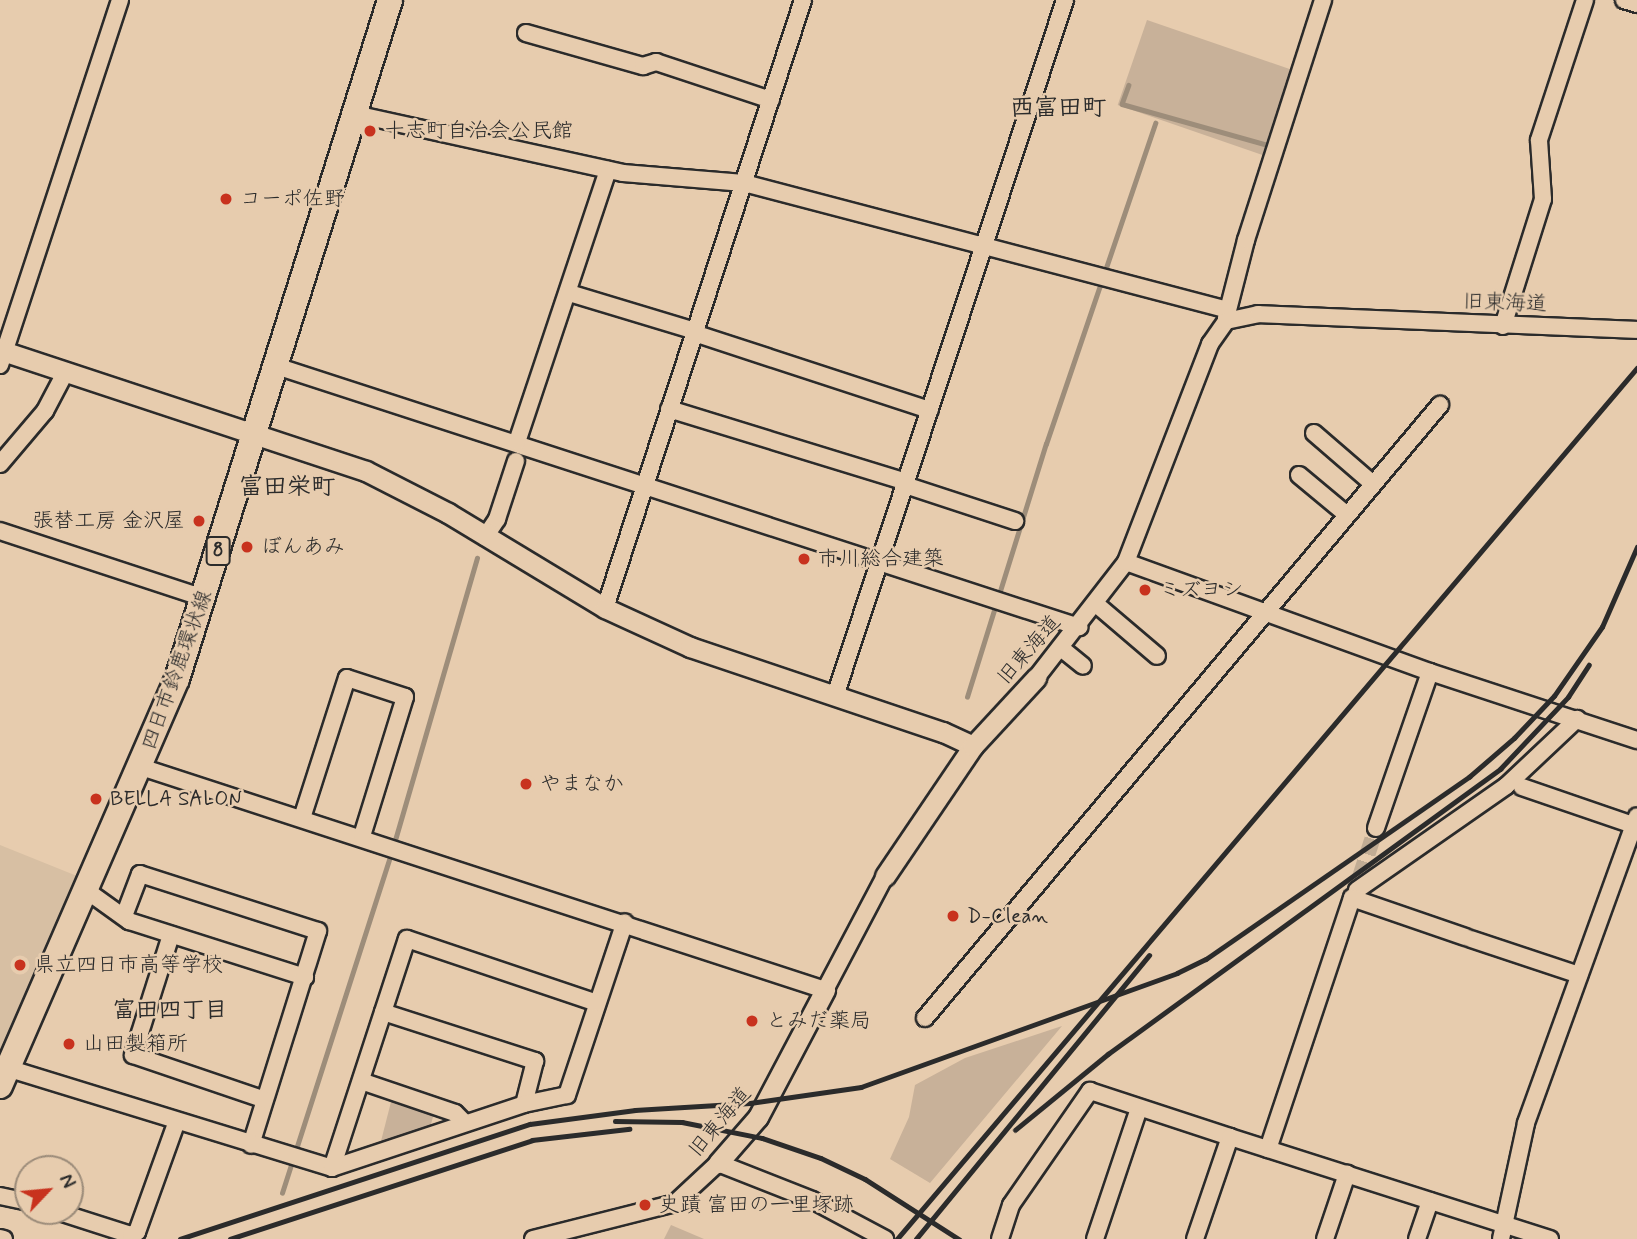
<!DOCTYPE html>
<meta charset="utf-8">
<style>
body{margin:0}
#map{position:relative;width:1637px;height:1239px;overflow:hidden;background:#e7ccae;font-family:Mynerve,"Klee One",sans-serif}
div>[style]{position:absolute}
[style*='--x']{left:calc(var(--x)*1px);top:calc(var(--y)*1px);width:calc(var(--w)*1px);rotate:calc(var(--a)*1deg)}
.built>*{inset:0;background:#d7bfa3}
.green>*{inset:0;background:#c8b199;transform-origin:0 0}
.stream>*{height:4.5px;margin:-2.25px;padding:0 2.25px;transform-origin:2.25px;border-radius:2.25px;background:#9d8d7a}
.minor-tunnel>*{height:16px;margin-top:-8px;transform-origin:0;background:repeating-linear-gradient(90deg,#c1ac94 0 16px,transparent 0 24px)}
.roads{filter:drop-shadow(2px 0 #2b2b2b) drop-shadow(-2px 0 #2b2b2b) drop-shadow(0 2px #2b2b2b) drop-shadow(0 -2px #2b2b2b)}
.minor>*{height:16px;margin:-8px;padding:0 8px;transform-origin:8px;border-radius:8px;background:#e7ccae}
.tertiary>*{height:19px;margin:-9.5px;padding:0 9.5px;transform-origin:9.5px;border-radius:9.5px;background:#e7ccae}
.primary>*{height:24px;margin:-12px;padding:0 12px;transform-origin:12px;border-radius:12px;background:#e7ccae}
.rail>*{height:4.5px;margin:-2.25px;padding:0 2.25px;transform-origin:2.25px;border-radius:2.25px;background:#2b2b2b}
.dots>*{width:19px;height:19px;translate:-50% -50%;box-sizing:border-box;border:4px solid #e7ccae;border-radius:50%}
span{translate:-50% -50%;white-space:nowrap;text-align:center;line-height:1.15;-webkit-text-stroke:5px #e7ccae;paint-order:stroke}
.shield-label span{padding:2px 5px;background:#e7ccae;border:2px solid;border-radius:5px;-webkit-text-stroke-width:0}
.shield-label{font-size:19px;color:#2b2b2b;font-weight:700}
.poi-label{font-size:21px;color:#2b2b2b}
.left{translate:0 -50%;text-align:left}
.right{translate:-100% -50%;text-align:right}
.street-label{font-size:21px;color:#2b2b2b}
.neighbourhood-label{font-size:23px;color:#2b2b2b;font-weight:700}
.quarter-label{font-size:24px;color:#2b2b2b;font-weight:700}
.north{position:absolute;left:14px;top:1155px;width:70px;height:70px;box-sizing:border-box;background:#e7ccae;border:2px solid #9c8c7a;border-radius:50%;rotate:64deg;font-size:19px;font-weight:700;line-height:28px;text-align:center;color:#2b2b2b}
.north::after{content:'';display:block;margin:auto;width:24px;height:32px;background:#c8321e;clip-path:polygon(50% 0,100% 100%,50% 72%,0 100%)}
</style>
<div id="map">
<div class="built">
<i style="clip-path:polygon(0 845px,77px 876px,0 1061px)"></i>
</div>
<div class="green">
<i style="left:1147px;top:20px;width:160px;height:90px;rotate:19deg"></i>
<i style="clip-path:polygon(1062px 1026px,930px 1183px,890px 1159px,909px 1117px,915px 1085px,965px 1058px)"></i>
<i style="clip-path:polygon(392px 1098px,434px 1113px,430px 1128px,380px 1145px)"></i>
<i style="clip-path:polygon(671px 1225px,704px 1239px,664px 1239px)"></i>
</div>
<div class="stream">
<i style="--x:1129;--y:85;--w:20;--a:110"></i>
<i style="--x:1122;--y:104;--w:155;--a:15.7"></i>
<i style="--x:967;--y:697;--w:265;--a:-72.7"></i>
<i style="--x:1046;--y:444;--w:339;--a:-71.2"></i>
<i style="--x:282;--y:1193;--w:356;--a:-72.2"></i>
<i style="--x:391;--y:854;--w:308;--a:-73.8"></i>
</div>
<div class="minor-tunnel">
<i style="--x:1360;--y:877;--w:52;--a:-71.9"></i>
</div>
<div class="roads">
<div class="minor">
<i style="--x:1624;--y:0;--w:14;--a:17"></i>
<i style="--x:526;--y:33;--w:122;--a:15.8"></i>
<i style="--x:643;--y:66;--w:14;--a:-17"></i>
<i style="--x:656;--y:62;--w:121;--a:18.3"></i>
<i style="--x:355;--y:114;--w:274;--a:12.4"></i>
<i style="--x:623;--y:173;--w:121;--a:4.7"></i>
<i style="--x:744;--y:183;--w:500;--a:14.7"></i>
<i style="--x:569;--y:293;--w:132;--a:16.8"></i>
<i style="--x:1226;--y:318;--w:81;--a:-75.6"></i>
<i style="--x:1246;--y:240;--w:252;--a:-72.2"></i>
<i style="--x:1503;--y:326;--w:133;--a:-72.5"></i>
<i style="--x:1543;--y:199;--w:59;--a:-93.9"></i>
<i style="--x:1539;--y:140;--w:147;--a:-71.8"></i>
<i style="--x:694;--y:333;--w:248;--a:18.1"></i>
<i style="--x:0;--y:365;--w:384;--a:-71.8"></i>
<i style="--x:273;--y:365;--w:848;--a:18.01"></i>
<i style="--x:669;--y:409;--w:248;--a:17.1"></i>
<i style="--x:1314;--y:433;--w:78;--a:40.8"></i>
<i style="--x:517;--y:442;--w:287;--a:-71.5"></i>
<i style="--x:0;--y:464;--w:70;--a:-49.7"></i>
<i style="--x:45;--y:411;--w:45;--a:-62.3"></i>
<i style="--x:1299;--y:475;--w:62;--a:39.8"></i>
<i style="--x:905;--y:485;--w:116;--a:18.1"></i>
<i style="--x:0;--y:531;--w:215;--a:18.2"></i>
<i style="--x:485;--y:537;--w:22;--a:-56"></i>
<i style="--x:497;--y:519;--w:61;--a:-71.9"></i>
<i style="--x:1126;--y:562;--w:323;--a:19.9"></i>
<i style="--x:1430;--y:672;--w:218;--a:18.2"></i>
<i style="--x:1096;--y:604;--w:80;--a:40.4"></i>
<i style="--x:605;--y:608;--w:639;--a:-71.96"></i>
<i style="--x:1061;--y:648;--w:28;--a:39"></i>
<i style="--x:1036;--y:678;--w:147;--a:-52.2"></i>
<i style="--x:1126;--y:562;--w:234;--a:-68.9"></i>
<i style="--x:1210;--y:344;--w:28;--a:-55"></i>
<i style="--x:1226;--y:321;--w:33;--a:-12"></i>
<i style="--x:1258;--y:314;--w:379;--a:2.4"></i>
<i style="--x:835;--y:696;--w:733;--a:-71.71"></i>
<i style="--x:141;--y:767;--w:719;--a:18.06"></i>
<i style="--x:825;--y:990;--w:129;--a:-62.2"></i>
<i style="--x:1522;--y:787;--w:117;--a:18.9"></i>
<i style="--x:302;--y:818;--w:147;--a:-72.2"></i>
<i style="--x:347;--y:678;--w:61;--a:18.1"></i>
<i style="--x:405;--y:697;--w:145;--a:107.2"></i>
<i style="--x:1376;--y:828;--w:165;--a:-70.9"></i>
<i style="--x:83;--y:888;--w:57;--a:35.7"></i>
<i style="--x:129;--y:921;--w:185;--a:17.7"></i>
<i style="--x:1357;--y:890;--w:182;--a:-34.9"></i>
<i style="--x:1506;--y:786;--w:98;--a:-43.3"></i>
<i style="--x:124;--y:916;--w:45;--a:-69.1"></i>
<i style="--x:140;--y:874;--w:187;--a:17.8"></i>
<i style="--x:318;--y:931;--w:224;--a:107.4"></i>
<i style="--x:171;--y:935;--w:126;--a:107.6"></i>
<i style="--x:133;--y:1055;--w:139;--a:18.8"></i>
<i style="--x:1471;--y:939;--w:114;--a:18.4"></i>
<i style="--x:383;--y:1012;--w:160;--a:17.9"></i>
<i style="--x:535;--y:1061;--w:44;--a:104.3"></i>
<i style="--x:925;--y:1018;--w:801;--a:-49.97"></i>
<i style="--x:7;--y:1068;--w:340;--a:17.1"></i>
<i style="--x:332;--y:1168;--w:202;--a:-18.4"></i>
<i style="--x:524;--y:1104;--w:44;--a:-11.8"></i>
<i style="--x:567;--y:1095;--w:182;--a:-71.5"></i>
<i style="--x:361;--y:1081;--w:99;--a:18.8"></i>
<i style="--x:455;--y:1113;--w:14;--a:45"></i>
<i style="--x:1268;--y:1149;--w:265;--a:-71.5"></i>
<i style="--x:1352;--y:898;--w:120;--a:19"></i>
<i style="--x:332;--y:1168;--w:241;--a:-71.9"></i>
<i style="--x:407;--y:939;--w:200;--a:18.6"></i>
<i style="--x:0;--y:1196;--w:29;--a:12"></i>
<i style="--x:56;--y:1211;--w:79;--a:17.7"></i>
<i style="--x:131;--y:1235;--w:7;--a:-27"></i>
<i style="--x:137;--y:1232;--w:118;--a:-70.2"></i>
<i style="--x:0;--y:1238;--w:4;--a:14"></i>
<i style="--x:533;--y:1239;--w:146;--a:-14.2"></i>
<i style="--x:675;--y:1203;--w:59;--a:-42.9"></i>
<i style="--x:718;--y:1163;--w:101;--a:21.5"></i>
<i style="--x:812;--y:1200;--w:83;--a:28.1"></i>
<i style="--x:1000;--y:1239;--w:36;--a:-72"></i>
<i style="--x:1011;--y:1205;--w:139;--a:-55.3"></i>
<i style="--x:1090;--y:1091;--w:147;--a:18.2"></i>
<i style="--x:1095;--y:1239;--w:138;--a:-71.4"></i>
<i style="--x:1195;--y:1239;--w:108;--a:-71.1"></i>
<i style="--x:1230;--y:1137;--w:336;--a:17.7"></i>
<i style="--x:1325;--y:1239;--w:69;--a:-71.3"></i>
<i style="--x:1417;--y:1239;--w:40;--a:-71.1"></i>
<i style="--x:1501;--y:1239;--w:119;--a:-77.8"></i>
<i style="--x:1526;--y:1123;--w:326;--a:-70.1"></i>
</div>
<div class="tertiary">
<i style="--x:0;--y:350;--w:385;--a:18.3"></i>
<i style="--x:366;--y:471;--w:92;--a:27.1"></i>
<i style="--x:448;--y:513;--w:184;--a:31.2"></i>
<i style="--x:605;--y:608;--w:94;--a:24.6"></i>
<i style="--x:690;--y:647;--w:267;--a:18.6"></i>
<i style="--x:943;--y:732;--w:33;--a:25"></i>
<i style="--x:885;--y:876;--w:157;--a:-55.9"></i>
<i style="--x:973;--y:746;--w:93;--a:-47.2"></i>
<i style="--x:718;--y:1163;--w:61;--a:-49"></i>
<i style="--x:758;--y:1117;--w:144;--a:-62.2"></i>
</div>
<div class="primary">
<i style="--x:0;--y:1086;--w:444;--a:-66.5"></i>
<i style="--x:177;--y:679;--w:712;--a:-72.58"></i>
</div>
</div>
<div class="rail">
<i style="--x:615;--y:1121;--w:67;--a:0.9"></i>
<i style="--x:682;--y:1122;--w:82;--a:11.3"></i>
<i style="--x:762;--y:1138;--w:62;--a:18.7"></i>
<i style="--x:821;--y:1158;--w:49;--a:25.5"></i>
<i style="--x:865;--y:1179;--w:112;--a:32.6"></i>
<i style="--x:1015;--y:1130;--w:120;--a:-39.3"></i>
<i style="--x:1108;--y:1054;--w:485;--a:-36"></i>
<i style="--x:1500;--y:769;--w:99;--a:-46.6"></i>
<i style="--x:1568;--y:697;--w:38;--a:-57"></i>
<i style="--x:180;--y:1239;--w:368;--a:-18.2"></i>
<i style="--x:530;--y:1124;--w:106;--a:-7.6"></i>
<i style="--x:635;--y:1110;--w:115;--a:-3.5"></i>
<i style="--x:750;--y:1103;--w:112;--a:-8.2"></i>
<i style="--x:861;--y:1087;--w:336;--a:-19.8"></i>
<i style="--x:1177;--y:973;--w:32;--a:-26"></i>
<i style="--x:1206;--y:959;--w:320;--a:-34.7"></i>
<i style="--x:1469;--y:777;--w:60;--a:-40.9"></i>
<i style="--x:1514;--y:738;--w:58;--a:-46.4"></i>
<i style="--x:1554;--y:696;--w:84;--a:-55.2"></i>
<i style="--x:1602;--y:627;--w:87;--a:-66.4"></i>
<i style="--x:230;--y:1239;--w:318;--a:-18.1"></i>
<i style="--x:532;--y:1140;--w:98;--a:-6.5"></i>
<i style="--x:897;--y:1239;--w:1143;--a:-49.65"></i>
<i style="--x:916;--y:1239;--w:367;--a:-50.6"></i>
</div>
<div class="dots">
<i style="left:370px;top:131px;background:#c8321e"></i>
<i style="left:226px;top:199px;background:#c8321e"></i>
<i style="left:199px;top:521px;background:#c8321e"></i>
<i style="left:247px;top:547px;background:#c8321e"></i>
<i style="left:804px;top:559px;background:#c8321e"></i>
<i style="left:1145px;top:590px;background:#c8321e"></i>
<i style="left:526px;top:784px;background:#c8321e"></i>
<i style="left:96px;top:799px;background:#c8321e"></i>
<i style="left:953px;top:916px;background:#c8321e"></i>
<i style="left:20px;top:965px;background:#c8321e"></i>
<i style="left:752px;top:1021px;background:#c8321e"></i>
<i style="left:69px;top:1044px;background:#c8321e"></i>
<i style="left:645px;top:1205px;background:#c8321e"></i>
</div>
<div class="shield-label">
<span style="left:218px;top:551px">8</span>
</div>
<div class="poi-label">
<span class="left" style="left:384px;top:131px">十志町自治会公民館</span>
<span class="left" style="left:240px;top:199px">コーポ佐野</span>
<span class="right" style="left:185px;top:521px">張替工房 金沢屋</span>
<span class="left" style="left:261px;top:547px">ぼんあみ</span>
<span class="left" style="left:818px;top:559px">市川総合建築</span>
<span class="left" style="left:1159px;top:590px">ミズヨシ</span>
<span class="left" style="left:540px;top:784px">やまなか</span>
<span class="left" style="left:110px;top:799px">BELLA SALON</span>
<span class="left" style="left:967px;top:916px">D-Clean</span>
<span class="left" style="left:34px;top:965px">県立四日市高等学校</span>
<span class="left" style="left:766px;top:1021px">とみだ薬局</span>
<span class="left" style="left:83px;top:1044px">山田製箱所</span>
<span class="left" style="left:659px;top:1205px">史蹟 富田の一里塚跡</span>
</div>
<div class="street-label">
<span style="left:1505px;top:303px;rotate:2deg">旧東海道</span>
<span style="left:1029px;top:650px;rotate:-49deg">旧東海道</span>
<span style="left:177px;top:670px;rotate:-70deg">四日市鈴鹿環状線</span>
<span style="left:720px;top:1122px;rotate:-50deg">旧東海道</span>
</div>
<div class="neighbourhood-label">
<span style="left:170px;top:1011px">富田四丁目</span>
</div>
<div class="quarter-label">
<span style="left:1058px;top:109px">西富田町</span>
<span style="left:287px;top:488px">富田栄町</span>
</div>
<div class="north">N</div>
</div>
